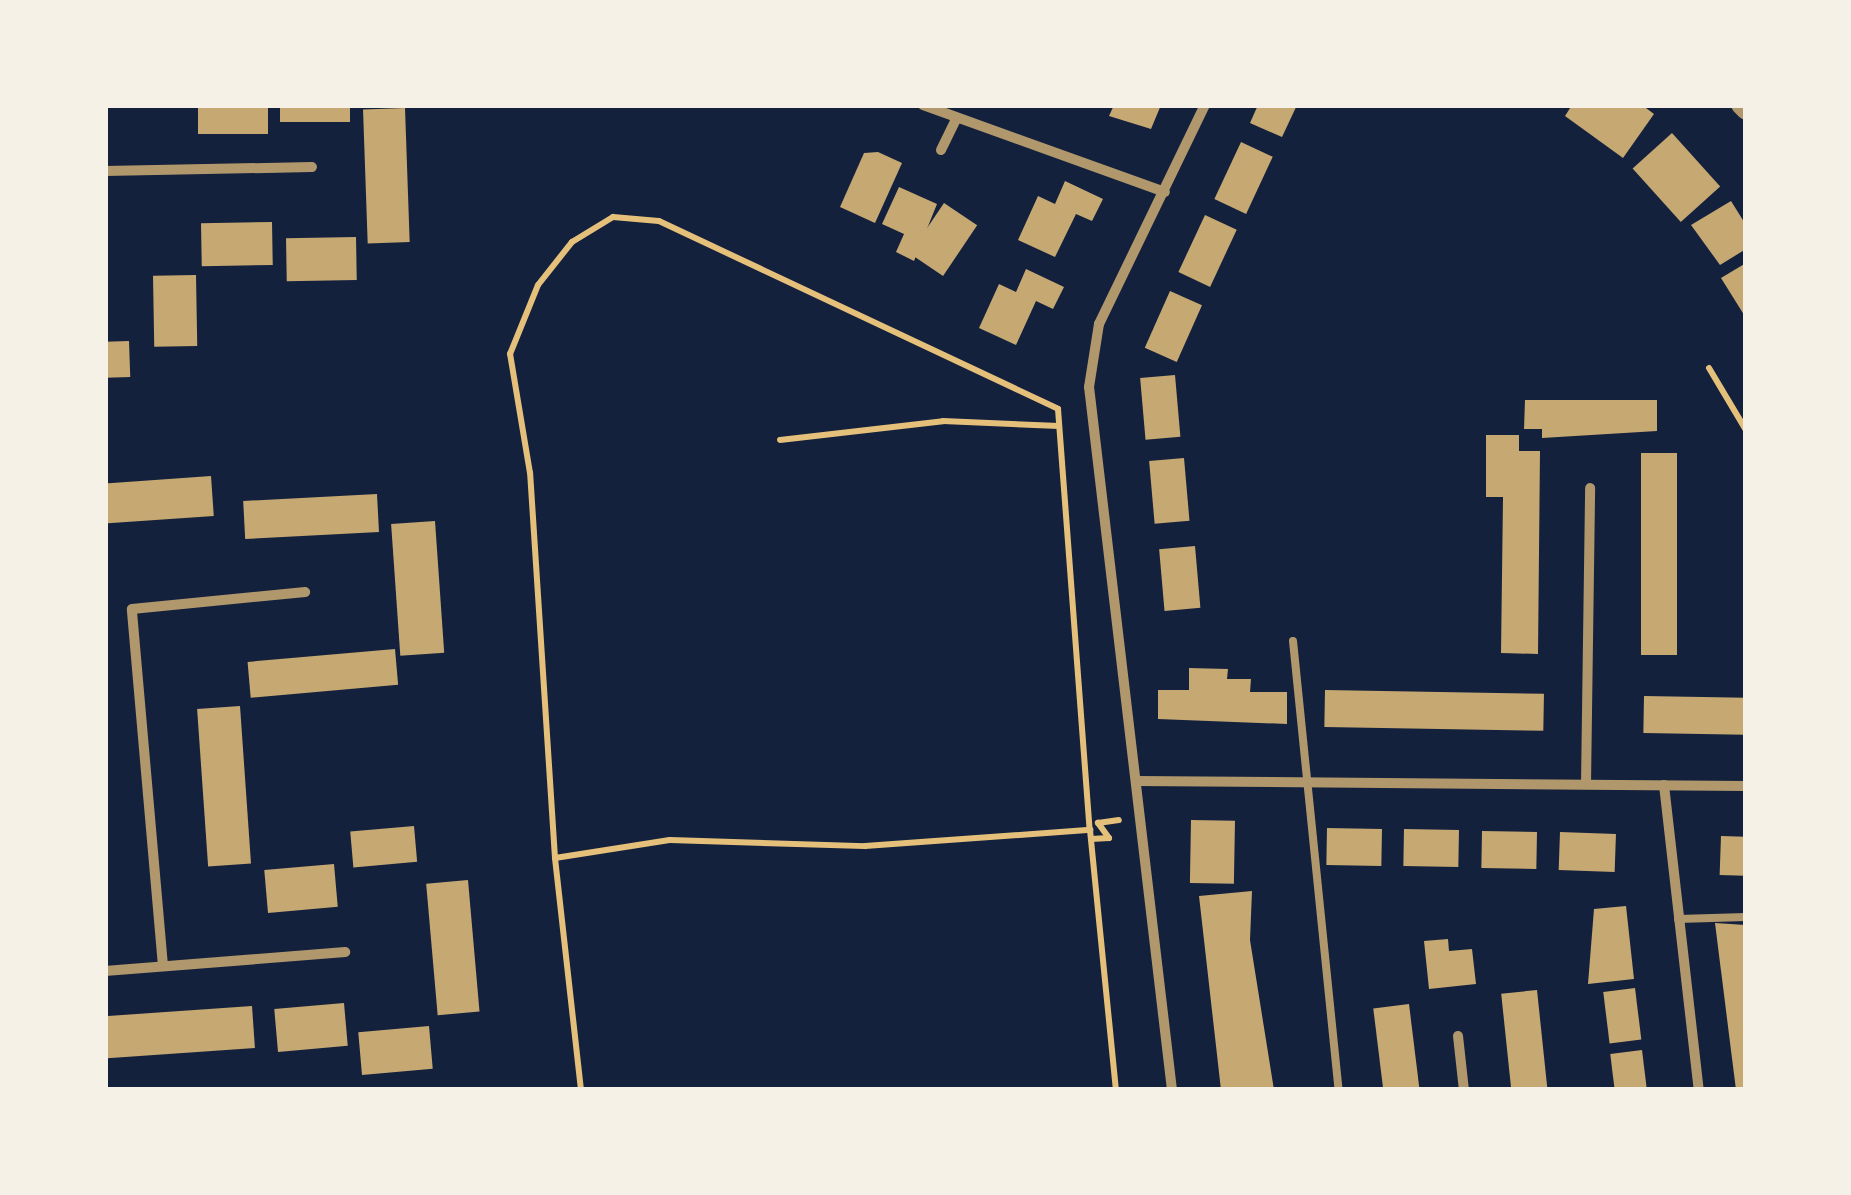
<!DOCTYPE html>
<style>
body{margin:0}
#map{position:relative;width:1851px;height:1195px;overflow:hidden;background:#14213d;font-family:"Golos Text",sans-serif}
div>[style]{position:absolute}
[style*='--x']{left:calc(var(--x)*1px);top:calc(var(--y)*1px);width:calc(var(--w)*1px);rotate:calc(var(--a)*1deg)}
.building>*{inset:0;background:#c6a872;transform-origin:0 0}
.path>*{height:6px;margin:-3px;padding:0 3px;transform-origin:3px;border-radius:3px;background:#e5c07b}
.service>*{height:8px;margin:-4px;padding:0 4px;transform-origin:4px;border-radius:4px;background:#b1986c}
.minor>*{height:10px;margin:-5px;padding:0 5px;transform-origin:5px;border-radius:5px;background:#b1986c}
.tertiary>*{height:18px;margin:-9px;padding:0 9px;transform-origin:9px;border-radius:9px;background:#b1986c}
span{translate:-50% -50%;white-space:nowrap;text-align:center;line-height:1.15;-webkit-text-stroke:8px #f6f1e7;paint-order:stroke}
.frame{position:absolute;inset:0;border:108px solid #f6f1e7;pointer-events:none}
</style>
<div id="map">
<div class="building">
<i style="left:198px;top:105px;width:70px;height:29px"></i>
<i style="left:280px;top:105px;width:70px;height:17px"></i>
<i style="clip-path:polygon(1114px 105px,1161px 105px,1151px 129px,1109px 116px)"></i>
<i style="clip-path:polygon(1258px 105px,1297px 105px,1282px 137px,1250px 123px)"></i>
<i style="clip-path:polygon(1572px 105px,1642px 105px,1654px 114px,1623px 158px,1565px 116px)"></i>
<i style="left:405px;top:108px;width:134px;height:42px;rotate:88deg"></i>
<i style="left:1672px;top:133px;width:72px;height:53px;rotate:48deg"></i>
<i style="left:1241px;top:142px;width:35px;height:63px;rotate:25deg"></i>
<i style="clip-path:polygon(878px 152px,902px 163px,875px 223px,840px 207px,864px 153px)"></i>
<i style="clip-path:polygon(1065px 181px,1103px 199px,1092px 221px,1076px 214px,1055px 257px,1018px 240px,1038px 196px,1055px 204px)"></i>
<i style="clip-path:polygon(899px 187px,937px 204px,914px 261px,896px 252px,904px 234px,882px 224px)"></i>
<i style="clip-path:polygon(1731px 201px,1746px 225px,1746px 249px,1720px 265px,1691px 225px)"></i>
<i style="left:944px;top:203px;width:40px;height:61px;rotate:34deg"></i>
<i style="left:1205px;top:215px;width:35px;height:63px;rotate:25deg"></i>
<i style="left:272px;top:222px;width:43px;height:71px;rotate:89deg"></i>
<i style="left:356px;top:237px;width:43px;height:70px;rotate:89deg"></i>
<i style="clip-path:polygon(1746px 263px,1746px 318px,1721px 278px)"></i>
<i style="clip-path:polygon(1026px 269px,1064px 287px,1053px 309px,1036px 301px,1016px 345px,979px 328px,999px 284px,1016px 292px)"></i>
<i style="left:196px;top:275px;width:71px;height:43px;rotate:89deg"></i>
<i style="left:1170px;top:291px;width:35px;height:62px;rotate:24deg"></i>
<i style="left:129px;top:341px;width:36px;height:24px;rotate:88deg"></i>
<i style="left:1175px;top:375px;width:62px;height:35px;rotate:85deg"></i>
<i style="clip-path:polygon(1525px 400px,1657px 400px,1657px 431px,1542px 438px,1542px 429px,1524px 429px)"></i>
<i style="clip-path:polygon(1486px 435px,1519px 435px,1519px 451px,1540px 451px,1538px 654px,1501px 653px,1503px 497px,1486px 497px)"></i>
<i style="left:1641px;top:453px;width:36px;height:202px"></i>
<i style="left:1184px;top:458px;width:63px;height:35px;rotate:85deg"></i>
<i style="left:211px;top:476px;width:40px;height:106px;rotate:86deg"></i>
<i style="left:377px;top:494px;width:38px;height:134px;rotate:87deg"></i>
<i style="left:435px;top:521px;width:132px;height:44px;rotate:86deg"></i>
<i style="left:1195px;top:546px;width:62px;height:36px;rotate:85deg"></i>
<i style="left:395px;top:649px;width:36px;height:148px;rotate:85deg"></i>
<i style="clip-path:polygon(1189px 668px,1228px 669px,1227px 679px,1251px 679px,1250px 692px,1287px 692px,1287px 724px,1158px 719px,1158px 690px,1189px 690px)"></i>
<i style="left:1325px;top:690px;width:219px;height:37px;rotate:1deg"></i>
<i style="left:1644px;top:696px;width:102px;height:37px;rotate:1deg"></i>
<i style="left:240px;top:706px;width:158px;height:43px;rotate:86deg"></i>
<i style="left:1191px;top:820px;width:44px;height:63px;rotate:1deg"></i>
<i style="left:414px;top:826px;width:36px;height:64px;rotate:85deg"></i>
<i style="left:1327px;top:828px;width:55px;height:37px;rotate:1deg"></i>
<i style="left:1404px;top:829px;width:55px;height:37px;rotate:1deg"></i>
<i style="left:1482px;top:831px;width:55px;height:37px;rotate:1deg"></i>
<i style="left:1560px;top:832px;width:56px;height:38px;rotate:2deg"></i>
<i style="left:1721px;top:836px;width:25px;height:39px;rotate:2deg"></i>
<i style="left:334px;top:864px;width:43px;height:70px;rotate:85deg"></i>
<i style="left:468px;top:880px;width:132px;height:42px;rotate:85deg"></i>
<i style="clip-path:polygon(1252px 891px,1250px 940px,1274px 1090px,1221px 1090px,1199px 896px)"></i>
<i style="clip-path:polygon(1626px 906px,1634px 979px,1588px 984px,1594px 909px)"></i>
<i style="clip-path:polygon(1715px 923px,1746px 925px,1746px 1090px,1736px 1090px)"></i>
<i style="clip-path:polygon(1448px 939px,1449px 951px,1472px 949px,1476px 984px,1429px 989px,1424px 941px)"></i>
<i style="left:1635px;top:988px;width:52px;height:32px;rotate:83deg"></i>
<i style="left:1537px;top:990px;width:99px;height:36px;rotate:84deg"></i>
<i style="left:344px;top:1003px;width:43px;height:70px;rotate:85deg"></i>
<i style="left:1409px;top:1004px;width:87px;height:36px;rotate:83deg"></i>
<i style="left:252px;top:1006px;width:42px;height:148px;rotate:86deg"></i>
<i style="left:429px;top:1026px;width:43px;height:71px;rotate:85deg"></i>
<i style="left:1642px;top:1050px;width:40px;height:32px;rotate:83deg"></i>
</div>
<div class="path">
<i style="--x:1709;--y:368;--w:72;--a:59.2"></i>
<i style="--x:780;--y:440;--w:164;--a:-6.6"></i>
<i style="--x:943;--y:421;--w:116;--a:2.5"></i>
<i style="--x:1091;--y:839;--w:18;--a:-3"></i>
<i style="--x:1109;--y:838;--w:19;--a:-126"></i>
<i style="--x:1098;--y:823;--w:21;--a:-8"></i>
<i style="--x:555;--y:858;--w:386;--a:-93.7"></i>
<i style="--x:530;--y:473;--w:121;--a:-99.5"></i>
<i style="--x:510;--y:354;--w:74;--a:-67.9"></i>
<i style="--x:538;--y:285;--w:55;--a:-51.7"></i>
<i style="--x:572;--y:242;--w:48;--a:-31.4"></i>
<i style="--x:613;--y:217;--w:46;--a:5"></i>
<i style="--x:659;--y:221;--w:441;--a:25.2"></i>
<i style="--x:1058;--y:409;--w:422;--a:85.7"></i>
<i style="--x:581;--y:1090;--w:233;--a:-96.4"></i>
<i style="--x:555;--y:858;--w:116;--a:-8.9"></i>
<i style="--x:670;--y:840;--w:195;--a:1.8"></i>
<i style="--x:865;--y:846;--w:226;--a:-4.1"></i>
<i style="--x:1090;--y:830;--w:261;--a:84.3"></i>
</div>
<div class="service">
<i style="--x:1293;--y:641;--w:451;--a:84.2"></i>
<i style="--x:1678;--y:919;--w:68;--a:-1.7"></i>
</div>
<div class="minor">
<i style="--x:923;--y:105;--w:257;--a:19.8"></i>
<i style="--x:941;--y:150;--w:32;--a:-64"></i>
<i style="--x:105;--y:171;--w:207;--a:-1.1"></i>
<i style="--x:1136;--y:781;--w:610;--a:0.47"></i>
<i style="--x:1586;--y:784;--w:296;--a:-89.2"></i>
<i style="--x:1664;--y:785;--w:307;--a:83.5"></i>
<i style="--x:163;--y:966;--w:358;--a:-95"></i>
<i style="--x:132;--y:609;--w:174;--a:-5.6"></i>
<i style="--x:105;--y:971;--w:241;--a:-4.5"></i>
<i style="--x:1458;--y:1036;--w:54;--a:83.7"></i>
<i style="--x:1172;--y:1090;--w:708;--a:-96.73"></i>
<i style="--x:1089;--y:387;--w:64;--a:-81"></i>
<i style="--x:1099;--y:324;--w:243;--a:-64.2"></i>
</div>
<div class="tertiary">
<i style="--x:1740;--y:105;--w:8;--a:45"></i>
</div>
<div class="frame"></div>
</div>
